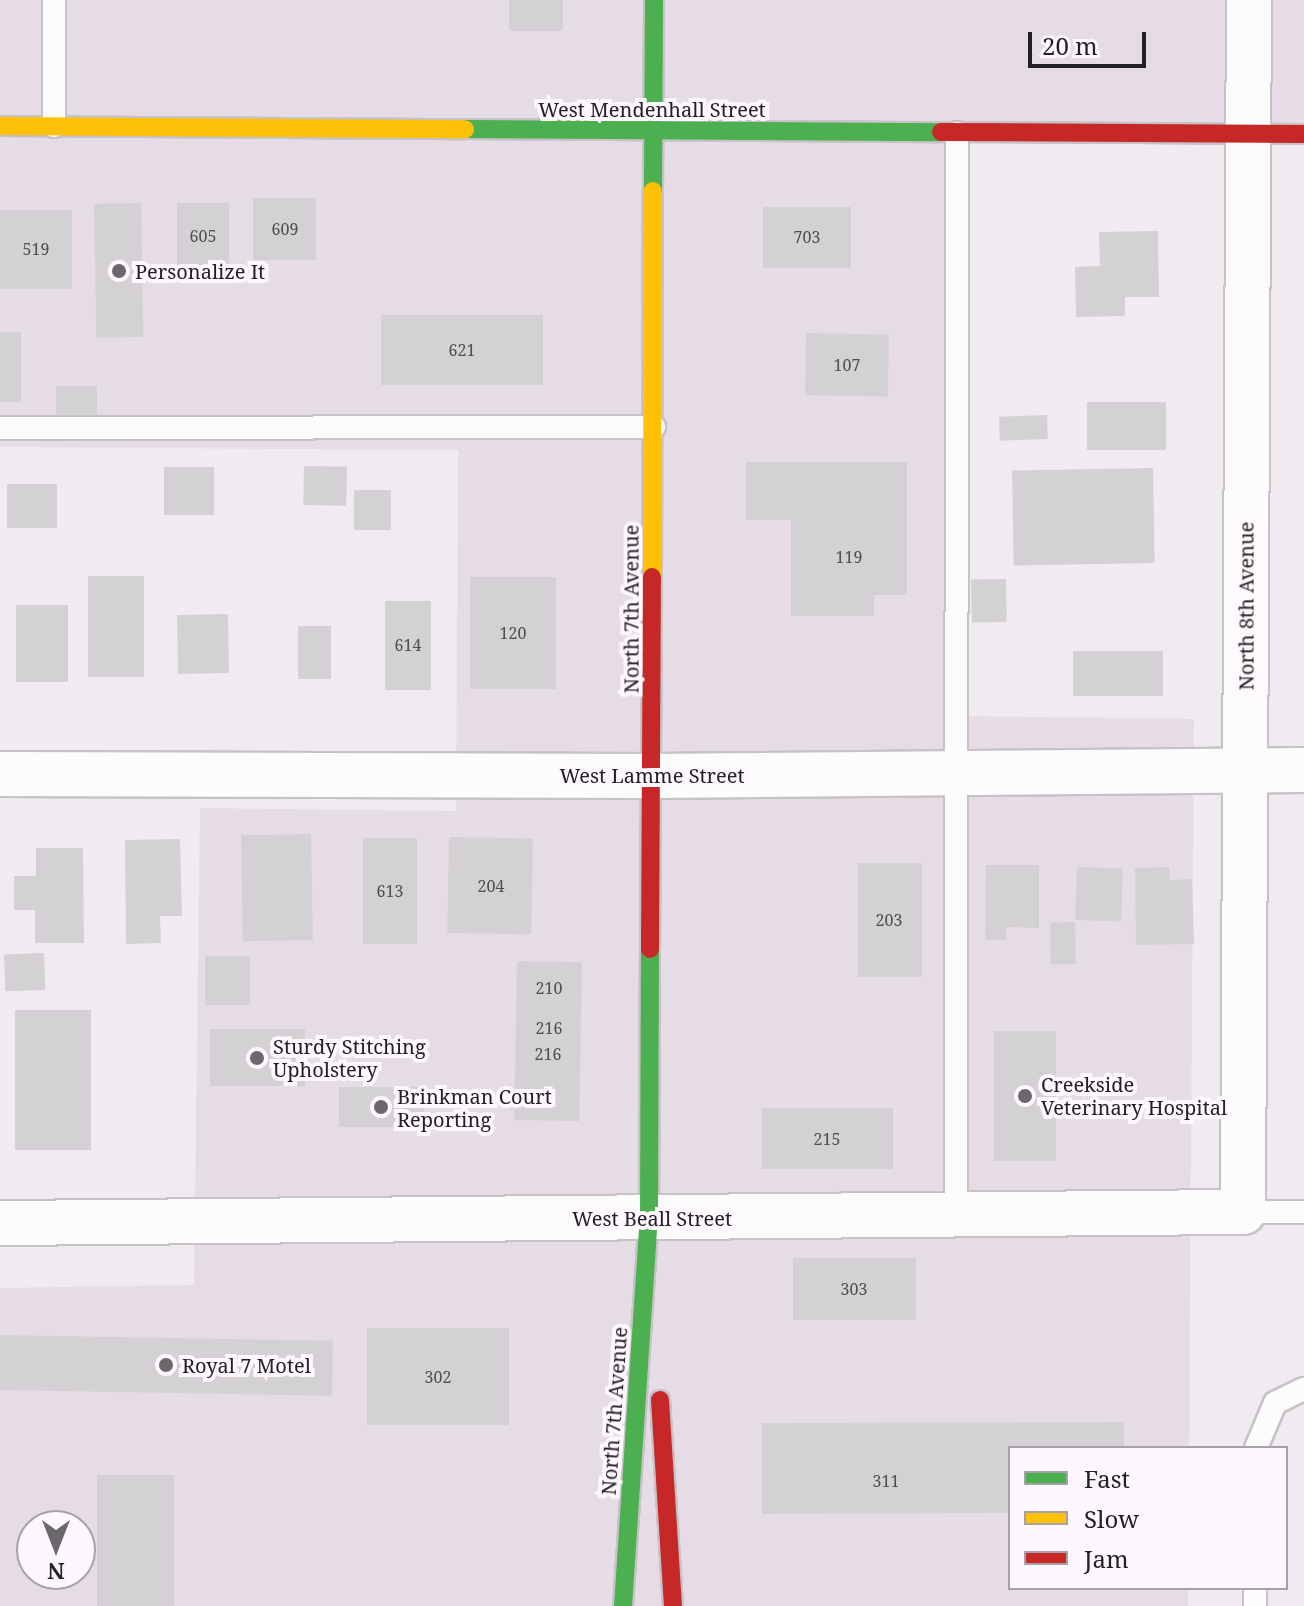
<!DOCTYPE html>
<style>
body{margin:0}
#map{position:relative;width:1304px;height:1606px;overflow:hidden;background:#f0ebf0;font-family:"Noto Serif",serif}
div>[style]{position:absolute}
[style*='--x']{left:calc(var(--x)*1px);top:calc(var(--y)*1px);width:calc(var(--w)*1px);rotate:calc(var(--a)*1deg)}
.built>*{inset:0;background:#e6dce6}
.building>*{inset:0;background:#d4d1d4;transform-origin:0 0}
.roads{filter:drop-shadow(2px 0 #c6c2c6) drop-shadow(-2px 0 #c6c2c6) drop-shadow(0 2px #c6c2c6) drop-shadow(0 -2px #c6c2c6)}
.lane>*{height:22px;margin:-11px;padding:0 11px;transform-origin:11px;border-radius:11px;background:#fdfcfd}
.street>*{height:44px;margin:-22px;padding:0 22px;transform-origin:22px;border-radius:22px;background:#fdfcfd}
.fast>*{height:18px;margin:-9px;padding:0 9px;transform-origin:9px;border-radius:9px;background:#4caf50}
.slow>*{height:18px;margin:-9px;padding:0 9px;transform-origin:9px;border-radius:9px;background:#ffc107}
.jam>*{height:18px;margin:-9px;padding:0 9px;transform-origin:9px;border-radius:9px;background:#c62828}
.dots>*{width:22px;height:22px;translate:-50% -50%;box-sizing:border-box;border:4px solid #fef7fe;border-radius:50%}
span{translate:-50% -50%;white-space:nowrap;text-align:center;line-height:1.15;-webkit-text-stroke:8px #fef7fe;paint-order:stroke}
.number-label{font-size:16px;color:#504d50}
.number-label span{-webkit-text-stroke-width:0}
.street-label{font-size:20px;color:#242124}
.poi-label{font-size:20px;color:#242124}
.left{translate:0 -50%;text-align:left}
.legend{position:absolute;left:1008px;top:1446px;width:280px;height:144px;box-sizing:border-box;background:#fef7fe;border:2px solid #a7a1a7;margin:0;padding:10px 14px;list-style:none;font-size:24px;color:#242124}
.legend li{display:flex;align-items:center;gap:16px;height:40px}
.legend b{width:40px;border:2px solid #a7a1a7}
.north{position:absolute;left:16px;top:1510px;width:80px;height:80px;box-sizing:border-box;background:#fef7fe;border:2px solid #a7a1a7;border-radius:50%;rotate:180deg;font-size:22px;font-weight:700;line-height:32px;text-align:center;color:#242124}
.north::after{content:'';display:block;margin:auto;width:28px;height:36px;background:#6b686b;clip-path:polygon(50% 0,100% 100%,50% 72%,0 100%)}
.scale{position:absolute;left:1028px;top:32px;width:118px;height:36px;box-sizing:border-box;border:4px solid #242124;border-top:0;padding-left:10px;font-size:24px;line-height:28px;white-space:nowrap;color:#242124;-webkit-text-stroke:6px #fef7fe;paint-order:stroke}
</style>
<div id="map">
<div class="built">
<i style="clip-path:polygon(evenodd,0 0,1304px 0,1304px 134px,958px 133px,953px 716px,1194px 719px,1189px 1448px,1010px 1448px,1010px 1588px,1188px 1588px,1188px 1606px,0 1606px,0 1288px,194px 1285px,200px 808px,456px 811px,458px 450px,0 447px,0 0,32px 1526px,80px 1526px,80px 1574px,32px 1574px,32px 1526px)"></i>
</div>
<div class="building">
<i style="left:509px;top:0;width:54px;height:31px"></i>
<i style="left:316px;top:198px;width:62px;height:63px;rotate:90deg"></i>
<i style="left:141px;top:203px;width:134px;height:47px;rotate:89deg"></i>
<i style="left:177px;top:203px;width:52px;height:65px"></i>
<i style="left:763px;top:207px;width:88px;height:61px"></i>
<i style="left:0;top:210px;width:72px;height:79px"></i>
<i style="clip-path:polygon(1158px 231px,1159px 297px,1125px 297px,1125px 316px,1076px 317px,1075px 267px,1100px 266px,1099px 232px)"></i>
<i style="left:381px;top:315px;width:162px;height:70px"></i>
<i style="left:0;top:332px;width:21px;height:70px"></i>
<i style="left:806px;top:333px;width:83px;height:62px;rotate:1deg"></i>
<i style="left:56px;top:386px;width:41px;height:36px"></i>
<i style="left:1166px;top:402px;width:48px;height:79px;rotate:90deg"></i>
<i style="left:1047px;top:415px;width:24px;height:48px;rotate:88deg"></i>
<i style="clip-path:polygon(746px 462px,907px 462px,907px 595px,874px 595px,874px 616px,791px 616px,791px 520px,746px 520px)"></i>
<i style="left:304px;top:466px;width:43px;height:39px;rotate:1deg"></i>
<i style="left:164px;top:467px;width:50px;height:48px"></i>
<i style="left:1153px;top:468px;width:95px;height:141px;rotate:89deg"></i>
<i style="left:7px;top:484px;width:50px;height:44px"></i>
<i style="left:354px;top:490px;width:37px;height:40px"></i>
<i style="left:88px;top:576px;width:56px;height:101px"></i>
<i style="left:470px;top:577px;width:86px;height:112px"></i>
<i style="left:1006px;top:579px;width:43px;height:35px;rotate:89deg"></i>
<i style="left:385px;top:601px;width:46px;height:89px"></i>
<i style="left:16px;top:605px;width:52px;height:77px"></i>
<i style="left:228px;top:614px;width:59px;height:51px;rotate:89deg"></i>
<i style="left:298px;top:626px;width:33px;height:53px"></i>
<i style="left:1073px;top:651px;width:90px;height:45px"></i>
<i style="left:311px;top:834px;width:106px;height:70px;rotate:89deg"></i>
<i style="left:449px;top:837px;width:84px;height:96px;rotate:1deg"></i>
<i style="left:363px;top:838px;width:54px;height:106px"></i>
<i style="clip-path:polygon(180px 839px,182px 916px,160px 916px,161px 943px,126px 944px,125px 840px)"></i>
<i style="clip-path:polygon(36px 848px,83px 848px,84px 943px,35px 943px,35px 910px,14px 910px,14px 876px,36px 876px)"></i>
<i style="left:858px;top:863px;width:64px;height:114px"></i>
<i style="clip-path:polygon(986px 865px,1039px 865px,1039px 928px,1006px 927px,1006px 940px,985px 940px)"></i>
<i style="left:1077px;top:867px;width:46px;height:53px;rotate:2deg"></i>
<i style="clip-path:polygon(1169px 867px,1170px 880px,1192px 879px,1194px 944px,1136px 945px,1135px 868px)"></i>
<i style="left:1075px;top:922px;width:42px;height:25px;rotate:89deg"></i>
<i style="left:44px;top:953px;width:37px;height:40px;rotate:88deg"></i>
<i style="left:205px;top:956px;width:45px;height:49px"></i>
<i style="left:517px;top:961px;width:65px;height:159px;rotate:1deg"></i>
<i style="left:15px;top:1010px;width:76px;height:140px"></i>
<i style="left:305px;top:1029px;width:57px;height:95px;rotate:90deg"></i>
<i style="left:994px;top:1031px;width:62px;height:130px"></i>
<i style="left:424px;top:1087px;width:40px;height:85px;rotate:90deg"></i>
<i style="left:893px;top:1108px;width:61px;height:131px;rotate:90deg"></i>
<i style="left:916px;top:1258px;width:62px;height:123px;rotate:90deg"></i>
<i style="left:367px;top:1328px;width:142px;height:97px"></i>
<i style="left:0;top:1335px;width:333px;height:55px;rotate:1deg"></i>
<i style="clip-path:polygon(1124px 1422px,1124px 1448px,1010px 1448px,1010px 1513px,762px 1514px,762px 1423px)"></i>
<i style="left:97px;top:1475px;width:77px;height:131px"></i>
</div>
<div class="roads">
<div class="lane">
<i style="--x:54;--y:0;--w:126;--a:90"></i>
<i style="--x:0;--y:428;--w:654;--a:-0.09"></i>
<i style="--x:1243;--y:1212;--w:61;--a:0"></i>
<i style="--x:956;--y:1215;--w:1082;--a:-89.95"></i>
<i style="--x:1256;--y:1448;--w:49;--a:-67.1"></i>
<i style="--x:1275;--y:1403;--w:32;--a:-26"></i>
<i style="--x:1255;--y:1588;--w:18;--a:90"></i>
</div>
<div class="street">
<i style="--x:0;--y:774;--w:653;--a:0.18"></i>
<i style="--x:653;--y:776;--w:651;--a:-0.53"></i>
<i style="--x:0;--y:1223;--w:1243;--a:-0.51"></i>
<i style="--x:1243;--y:1212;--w:1212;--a:-89.72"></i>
</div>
<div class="fast">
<i style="--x:465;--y:129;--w:476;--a:0.4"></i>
<i style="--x:653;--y:191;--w:191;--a:-89.7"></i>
<i style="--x:623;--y:1606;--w:389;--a:-86.2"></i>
<i style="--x:649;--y:1218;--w:269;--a:-89.8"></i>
</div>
<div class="slow">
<i style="--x:0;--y:126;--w:465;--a:0.4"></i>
<i style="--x:652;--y:577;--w:386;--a:-89.9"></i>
</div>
<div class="jam">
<i style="--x:941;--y:132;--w:363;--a:0.3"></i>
<i style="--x:650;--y:949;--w:372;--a:-89.7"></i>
<i style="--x:660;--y:1400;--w:206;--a:86.4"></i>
</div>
</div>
<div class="dots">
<i style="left:119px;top:271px;background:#6b686b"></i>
<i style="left:257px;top:1058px;background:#6b686b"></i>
<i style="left:1025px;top:1096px;background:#6b686b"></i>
<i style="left:381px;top:1107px;background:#6b686b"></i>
<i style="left:166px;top:1365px;background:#6b686b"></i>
</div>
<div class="number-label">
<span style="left:285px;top:229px">609</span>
<span style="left:203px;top:236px">605</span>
<span style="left:807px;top:237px">703</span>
<span style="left:36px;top:249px">519</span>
<span style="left:462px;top:350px">621</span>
<span style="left:847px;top:365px">107</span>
<span style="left:849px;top:557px">119</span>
<span style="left:513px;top:633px">120</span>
<span style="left:408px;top:645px">614</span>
<span style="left:491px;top:886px">204</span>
<span style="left:390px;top:891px">613</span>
<span style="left:889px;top:920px">203</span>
<span style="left:549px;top:988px">210</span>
<span style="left:549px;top:1028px">216</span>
<span style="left:548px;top:1054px">216</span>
<span style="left:827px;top:1139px">215</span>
<span style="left:854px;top:1289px">303</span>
<span style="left:438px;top:1377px">302</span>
<span style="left:886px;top:1481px">311</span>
</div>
<div class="street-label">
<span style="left:652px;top:109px">West Mendenhall Street</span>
<span style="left:1246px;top:606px;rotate:-90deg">North 8th Avenue</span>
<span style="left:631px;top:609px;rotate:-90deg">North 7th Avenue</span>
<span style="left:652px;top:775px">West Lamme Street</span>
<span style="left:652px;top:1218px">West Beall Street</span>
<span style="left:614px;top:1411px;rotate:-86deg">North 7th Avenue</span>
</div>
<div class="poi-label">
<span class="left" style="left:135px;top:271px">Personalize It</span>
<span class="left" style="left:273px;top:1058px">Sturdy Stitching<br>Upholstery</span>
<span class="left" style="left:1041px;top:1096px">Creekside<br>Veterinary Hospital</span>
<span class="left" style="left:397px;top:1108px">Brinkman Court<br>Reporting</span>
<span class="left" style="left:182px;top:1365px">Royal 7 Motel</span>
</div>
<ul class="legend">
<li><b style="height:10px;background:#4caf50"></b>Fast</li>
<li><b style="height:10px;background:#ffc107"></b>Slow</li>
<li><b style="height:10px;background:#c62828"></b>Jam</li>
</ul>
<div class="north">N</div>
<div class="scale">20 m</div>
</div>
